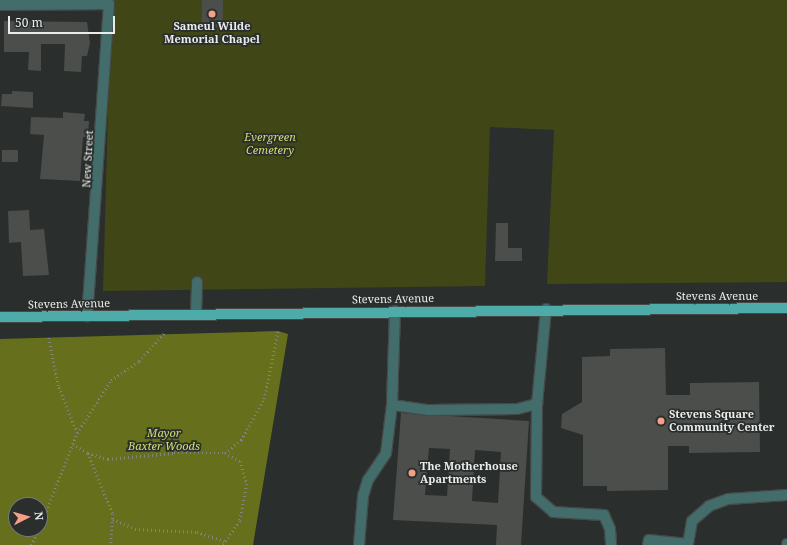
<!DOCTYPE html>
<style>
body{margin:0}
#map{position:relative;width:787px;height:545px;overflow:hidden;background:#2a2e2c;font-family:"Noto Serif",serif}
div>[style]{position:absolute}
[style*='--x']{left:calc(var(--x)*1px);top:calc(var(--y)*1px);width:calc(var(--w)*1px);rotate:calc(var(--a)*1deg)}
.green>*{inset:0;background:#414616}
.forest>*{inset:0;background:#666f1b}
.building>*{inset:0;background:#4b4e4b;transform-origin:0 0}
.path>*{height:2.5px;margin-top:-1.25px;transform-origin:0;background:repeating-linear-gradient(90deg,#828584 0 1px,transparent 0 4px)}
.roads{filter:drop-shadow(1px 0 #454947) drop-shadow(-1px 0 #454947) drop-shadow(0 1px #454947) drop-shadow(0 -1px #454947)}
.minor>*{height:10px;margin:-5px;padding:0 5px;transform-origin:5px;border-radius:5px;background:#436d6b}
.major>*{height:10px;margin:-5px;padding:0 5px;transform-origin:5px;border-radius:5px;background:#4daba9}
.dots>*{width:11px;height:11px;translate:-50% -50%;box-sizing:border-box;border:2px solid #2a2e2c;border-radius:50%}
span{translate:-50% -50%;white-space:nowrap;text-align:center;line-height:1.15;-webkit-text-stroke:3.5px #2a2e2c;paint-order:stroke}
.poi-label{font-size:11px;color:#e9eceb;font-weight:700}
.left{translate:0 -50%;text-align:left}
.park-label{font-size:11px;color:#d1df72;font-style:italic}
.street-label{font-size:11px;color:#e9eceb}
.north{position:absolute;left:8px;top:497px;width:40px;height:40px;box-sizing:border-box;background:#2a2e2c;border:1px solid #767a78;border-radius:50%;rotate:84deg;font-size:11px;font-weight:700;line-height:16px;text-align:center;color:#e9eceb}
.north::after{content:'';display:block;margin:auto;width:14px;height:18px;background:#f49f86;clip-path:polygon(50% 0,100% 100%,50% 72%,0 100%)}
.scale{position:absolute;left:8px;top:16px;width:107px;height:18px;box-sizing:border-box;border:2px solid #e9eceb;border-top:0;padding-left:5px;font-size:12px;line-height:14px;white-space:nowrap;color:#e9eceb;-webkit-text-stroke:3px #2a2e2c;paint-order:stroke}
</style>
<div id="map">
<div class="green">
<i style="clip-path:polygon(111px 0,787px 0,787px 282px,547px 284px,554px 130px,490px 127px,485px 286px,103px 291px)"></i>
</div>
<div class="forest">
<i style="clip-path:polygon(evenodd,278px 331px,288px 334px,253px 545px,0 545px,0 339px,278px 331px,16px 505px,40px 505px,40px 529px,16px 529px,16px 505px)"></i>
</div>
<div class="building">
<i style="left:202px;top:0;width:21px;height:27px"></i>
<i style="clip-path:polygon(4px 21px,87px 22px,90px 43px,87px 56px,82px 56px,81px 72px,64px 71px,65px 44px,41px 44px,41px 71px,28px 70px,29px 52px,4px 52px)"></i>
<i style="clip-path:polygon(12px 91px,33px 92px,33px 108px,1px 106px,2px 94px,12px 94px)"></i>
<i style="clip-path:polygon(63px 112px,85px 114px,84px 121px,89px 121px,88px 137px,83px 137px,80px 181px,40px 179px,44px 135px,30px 134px,31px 117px,63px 118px)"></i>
<i style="left:2px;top:150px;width:16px;height:12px"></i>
<i style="clip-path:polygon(29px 210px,30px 230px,44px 229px,49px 275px,23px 276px,21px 242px,9px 243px,8px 211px)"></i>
<i style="clip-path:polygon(496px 223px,508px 223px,508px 248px,522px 248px,522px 261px,495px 261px)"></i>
<i style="clip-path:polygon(665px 348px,666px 395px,690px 395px,690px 383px,759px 382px,760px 452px,689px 453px,689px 446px,668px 446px,668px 490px,607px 491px,607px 486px,583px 486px,583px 435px,561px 428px,562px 414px,582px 402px,582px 357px,610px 356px,610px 349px)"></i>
<i style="clip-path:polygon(evenodd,401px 413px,529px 421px,521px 545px,496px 545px,497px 525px,393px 520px,401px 413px,429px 448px,450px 449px,447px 496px,425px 495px,429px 448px,401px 413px,475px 450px,501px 452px,498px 503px,472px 501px,475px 450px)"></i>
</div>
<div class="path">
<i style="--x:77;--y:433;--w:63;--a:-57.3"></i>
<i style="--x:111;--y:380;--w:34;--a:-34"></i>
<i style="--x:139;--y:361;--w:38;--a:-48"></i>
<i style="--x:73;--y:444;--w:17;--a:31"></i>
<i style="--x:88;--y:453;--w:66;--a:67.7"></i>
<i style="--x:113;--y:514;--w:31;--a:94"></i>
<i style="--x:88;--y:453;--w:21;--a:17"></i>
<i style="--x:108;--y:459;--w:66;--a:-5.2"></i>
<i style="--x:174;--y:453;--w:51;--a:0"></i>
<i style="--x:225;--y:453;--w:17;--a:28"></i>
<i style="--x:240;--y:461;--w:24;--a:73"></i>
<i style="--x:247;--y:484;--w:38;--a:101"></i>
<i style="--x:240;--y:521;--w:29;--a:125"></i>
<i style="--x:225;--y:453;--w:21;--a:-39"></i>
<i style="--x:241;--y:440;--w:47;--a:-60.7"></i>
<i style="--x:264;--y:399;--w:69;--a:-78.4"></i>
<i style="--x:113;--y:519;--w:24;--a:24"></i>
<i style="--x:135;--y:529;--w:62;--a:2.8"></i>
<i style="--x:197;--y:532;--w:29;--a:18"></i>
<i style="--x:40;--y:526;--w:100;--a:-68.3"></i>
<i style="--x:77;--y:433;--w:51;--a:-112"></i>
<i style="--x:58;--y:386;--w:52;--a:-101.1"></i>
<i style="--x:31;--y:545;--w:18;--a:-63"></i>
</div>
<div class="roads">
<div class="minor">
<i style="--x:0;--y:5;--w:109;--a:-0.5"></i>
<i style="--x:109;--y:4;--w:313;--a:94"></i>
<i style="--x:546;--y:309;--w:95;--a:95.4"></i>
<i style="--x:537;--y:404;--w:93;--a:90.6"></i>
<i style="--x:536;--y:497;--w:23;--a:41"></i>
<i style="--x:553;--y:512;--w:51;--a:3.4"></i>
<i style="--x:604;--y:515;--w:15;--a:67"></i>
<i style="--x:610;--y:529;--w:16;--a:86"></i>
<i style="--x:196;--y:314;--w:32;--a:-88"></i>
<i style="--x:392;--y:405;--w:37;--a:8"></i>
<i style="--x:429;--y:410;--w:88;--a:-0.7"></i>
<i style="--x:517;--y:409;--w:21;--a:-14"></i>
<i style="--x:359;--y:545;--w:49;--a:-85.3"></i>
<i style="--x:363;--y:496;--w:17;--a:-73"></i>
<i style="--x:368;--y:480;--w:32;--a:-56"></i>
<i style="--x:386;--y:453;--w:48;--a:-82.9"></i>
<i style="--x:392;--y:405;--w:94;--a:-88.2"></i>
<i style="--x:648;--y:545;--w:5;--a:-79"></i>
<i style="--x:649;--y:540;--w:39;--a:6"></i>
<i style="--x:688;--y:544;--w:23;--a:-80"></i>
<i style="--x:692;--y:521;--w:23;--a:-41"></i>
<i style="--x:709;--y:506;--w:20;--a:-20"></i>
<i style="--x:728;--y:499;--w:59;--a:-3.9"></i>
<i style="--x:787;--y:545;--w:1;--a:-90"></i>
</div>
<div class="major">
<i style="--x:0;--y:317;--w:787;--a:-0.66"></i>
</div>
</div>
<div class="dots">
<i style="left:212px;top:14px;background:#f49f86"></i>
<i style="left:661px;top:421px;background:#f49f86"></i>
<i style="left:412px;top:473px;background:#f49f86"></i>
</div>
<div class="poi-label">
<span style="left:212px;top:33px">Sameul Wilde<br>Memorial Chapel</span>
<span class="left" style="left:669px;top:421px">Stevens Square<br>Community Center</span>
<span class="left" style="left:420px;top:473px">The Motherhouse<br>Apartments</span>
</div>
<div class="park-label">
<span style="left:270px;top:144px">Evergreen<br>Cemetery</span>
<span style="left:164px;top:440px">Mayor<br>Baxter Woods</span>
</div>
<div class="street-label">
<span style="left:88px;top:159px;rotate:-87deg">New Street</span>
<span style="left:717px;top:296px">Stevens Avenue</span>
<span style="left:393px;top:299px;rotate:-1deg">Stevens Avenue</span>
<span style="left:69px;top:304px;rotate:-1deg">Stevens Avenue</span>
</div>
<div class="north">N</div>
<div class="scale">50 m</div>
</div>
